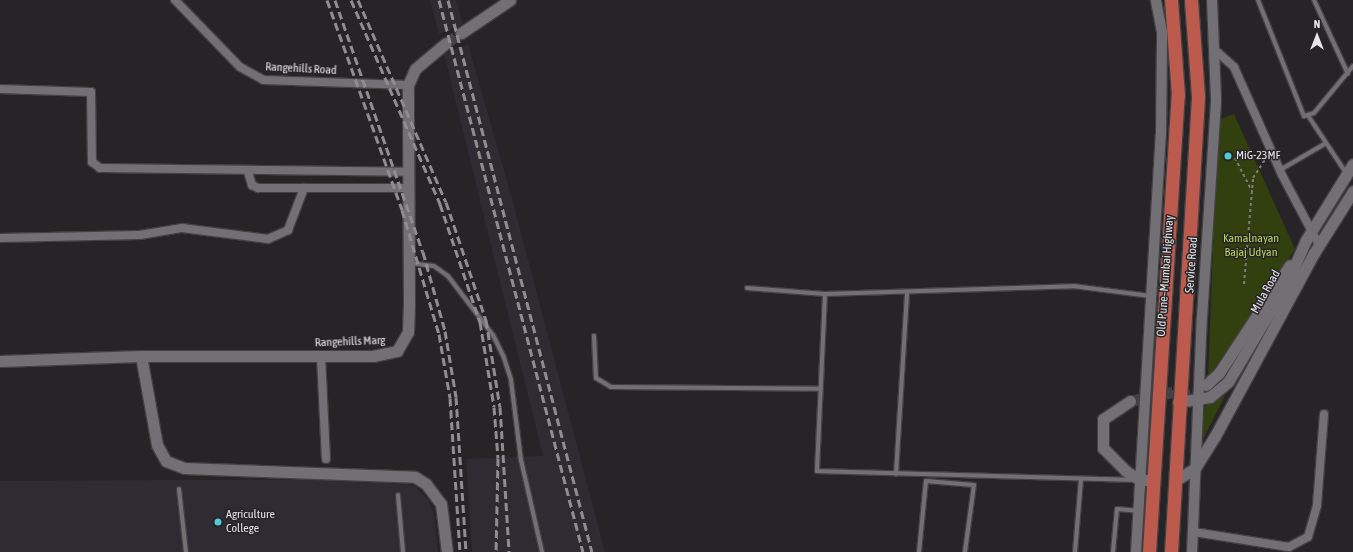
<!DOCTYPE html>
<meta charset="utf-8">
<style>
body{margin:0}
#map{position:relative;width:1353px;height:552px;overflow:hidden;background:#262427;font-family:"Asap Condensed",sans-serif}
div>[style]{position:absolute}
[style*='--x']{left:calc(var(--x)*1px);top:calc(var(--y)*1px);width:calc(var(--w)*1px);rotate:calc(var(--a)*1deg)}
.built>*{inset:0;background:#2f2b33}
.green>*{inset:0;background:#323f0e}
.secondary-tunnel>*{height:11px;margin-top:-5.5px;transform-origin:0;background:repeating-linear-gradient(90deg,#434144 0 11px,transparent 0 16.5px)}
.path>*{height:2px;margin-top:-1px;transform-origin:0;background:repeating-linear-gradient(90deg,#7d7b7e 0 3px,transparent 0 6px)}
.roads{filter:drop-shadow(1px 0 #424143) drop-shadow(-1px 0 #424143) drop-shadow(0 1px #424143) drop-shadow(0 -1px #424143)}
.service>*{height:4px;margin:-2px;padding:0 2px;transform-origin:2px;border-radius:2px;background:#727074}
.minor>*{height:8px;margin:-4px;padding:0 4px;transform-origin:4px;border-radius:4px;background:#727074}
.tertiary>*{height:10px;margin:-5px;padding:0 5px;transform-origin:5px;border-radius:5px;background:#727074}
.secondary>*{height:11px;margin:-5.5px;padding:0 5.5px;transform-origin:5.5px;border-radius:5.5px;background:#727074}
.trunk>*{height:13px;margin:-6.5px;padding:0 6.5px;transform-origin:6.5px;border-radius:6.5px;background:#bc5a4e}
.rail>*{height:3px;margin-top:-1.5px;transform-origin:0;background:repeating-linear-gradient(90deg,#8f8d90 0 8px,transparent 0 12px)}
.dots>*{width:11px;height:11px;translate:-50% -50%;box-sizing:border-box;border:2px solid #262427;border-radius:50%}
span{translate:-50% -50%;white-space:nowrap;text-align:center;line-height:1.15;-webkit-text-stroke:3px #262427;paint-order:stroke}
.street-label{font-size:12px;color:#e5e4e6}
.poi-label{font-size:12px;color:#e5e4e6}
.left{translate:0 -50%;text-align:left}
.park-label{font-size:12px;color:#b3d561}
.north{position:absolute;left:1297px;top:16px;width:40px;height:40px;-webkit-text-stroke:3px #262427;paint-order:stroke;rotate:0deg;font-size:11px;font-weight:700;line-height:16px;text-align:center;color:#e5e4e6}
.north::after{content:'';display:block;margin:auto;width:14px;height:18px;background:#e5e4e6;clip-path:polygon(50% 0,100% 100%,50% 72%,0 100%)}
</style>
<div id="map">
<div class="built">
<i style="clip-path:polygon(430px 0,456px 0,463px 24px,439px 34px)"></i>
<i style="clip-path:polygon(468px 44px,512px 199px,605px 552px,472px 552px,466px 459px,543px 456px,444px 54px)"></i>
<i style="clip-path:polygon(371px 479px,400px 481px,416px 487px,428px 500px,434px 514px,438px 552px,0 552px,0 481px)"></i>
</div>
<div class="green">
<i style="clip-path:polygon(1234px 114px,1295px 249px,1208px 378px,1218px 120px)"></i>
<i style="clip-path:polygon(1225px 396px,1199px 447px,1201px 408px)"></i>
</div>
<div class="secondary-tunnel">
<i style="--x:446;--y:43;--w:18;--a:-34"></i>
<i style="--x:1130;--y:401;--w:78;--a:-11.9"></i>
</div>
<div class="path">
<i style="--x:1235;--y:158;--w:38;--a:63"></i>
<i style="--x:1244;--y:284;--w:106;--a:-85.1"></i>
<i style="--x:1253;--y:178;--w:24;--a:-57"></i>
</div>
<div class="roads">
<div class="service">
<i style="--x:1258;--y:0;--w:125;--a:68.4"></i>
<i style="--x:1304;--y:116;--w:10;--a:-17"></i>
<i style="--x:1314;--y:113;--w:61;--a:-50.3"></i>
<i style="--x:1314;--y:0;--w:81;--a:65.3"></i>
<i style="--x:1309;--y:117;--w:67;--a:56.5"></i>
<i style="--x:1280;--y:170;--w:53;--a:-30.4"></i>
<i style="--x:409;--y:263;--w:25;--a:7"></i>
<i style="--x:434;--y:266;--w:17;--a:36"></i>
<i style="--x:448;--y:276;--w:74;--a:52.7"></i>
<i style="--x:493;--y:335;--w:25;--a:64"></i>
<i style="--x:504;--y:358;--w:23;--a:72"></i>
<i style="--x:511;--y:380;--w:81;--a:82.9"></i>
<i style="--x:521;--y:460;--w:94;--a:77.1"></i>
<i style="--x:747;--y:288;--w:78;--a:4.4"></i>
<i style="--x:825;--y:294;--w:248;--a:-1.8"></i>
<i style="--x:1073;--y:286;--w:78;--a:7.4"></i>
<i style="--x:825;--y:294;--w:177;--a:92.6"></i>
<i style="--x:817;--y:471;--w:317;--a:1.6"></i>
<i style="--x:594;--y:336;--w:42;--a:87.3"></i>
<i style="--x:596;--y:378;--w:17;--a:31"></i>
<i style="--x:611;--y:387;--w:210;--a:0.5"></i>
<i style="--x:896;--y:474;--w:181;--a:-86.5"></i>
<i style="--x:179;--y:489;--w:63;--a:83.7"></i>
<i style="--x:398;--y:495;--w:57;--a:85"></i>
<i style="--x:919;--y:552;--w:71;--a:-84.4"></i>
<i style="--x:926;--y:481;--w:48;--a:4.8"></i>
<i style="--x:974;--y:485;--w:68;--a:97.7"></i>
<i style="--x:1075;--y:552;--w:73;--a:-85.3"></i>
<i style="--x:1113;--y:552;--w:43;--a:-84.7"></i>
<i style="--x:1117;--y:509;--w:21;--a:5"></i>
</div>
<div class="minor">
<i style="--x:175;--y:0;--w:93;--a:45.9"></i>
<i style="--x:240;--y:67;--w:26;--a:29"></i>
<i style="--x:263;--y:80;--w:145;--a:2"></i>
<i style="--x:1214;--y:49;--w:27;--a:42"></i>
<i style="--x:1234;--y:67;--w:118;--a:66"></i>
<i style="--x:1282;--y:175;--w:79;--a:62.1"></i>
<i style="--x:0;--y:89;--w:91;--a:1.9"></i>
<i style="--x:91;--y:92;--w:70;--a:89.2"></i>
<i style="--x:92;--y:162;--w:10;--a:37"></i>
<i style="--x:100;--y:168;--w:307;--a:0.7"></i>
<i style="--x:248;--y:172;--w:14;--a:73"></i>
<i style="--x:252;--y:185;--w:7;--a:27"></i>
<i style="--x:258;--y:188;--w:149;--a:0"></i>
<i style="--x:0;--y:238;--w:140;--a:-1.2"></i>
<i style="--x:140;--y:235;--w:43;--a:-9.5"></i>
<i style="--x:182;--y:228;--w:87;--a:7.3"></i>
<i style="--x:268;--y:239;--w:22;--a:-24"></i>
<i style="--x:288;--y:230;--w:45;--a:-69.1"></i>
<i style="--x:321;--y:357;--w:102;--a:87.2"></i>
<i style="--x:1194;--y:532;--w:96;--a:9"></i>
<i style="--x:1289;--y:547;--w:21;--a:-28"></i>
<i style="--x:1308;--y:537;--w:33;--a:-74"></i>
<i style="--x:1317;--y:505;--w:91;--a:-85.6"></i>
</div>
<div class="tertiary">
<i style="--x:1136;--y:552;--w:417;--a:-86.6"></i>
<i style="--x:1161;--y:136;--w:104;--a:-89.4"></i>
<i style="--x:1162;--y:32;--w:33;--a:-101"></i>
<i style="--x:1192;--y:552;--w:234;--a:-87.6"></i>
<i style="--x:1202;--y:318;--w:219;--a:-86.3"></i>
<i style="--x:1216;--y:99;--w:99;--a:-92.3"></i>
</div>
<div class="secondary">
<i style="--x:461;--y:33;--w:59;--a:-34"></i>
<i style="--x:141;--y:356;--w:90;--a:79.8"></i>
<i style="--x:157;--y:445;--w:18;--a:61"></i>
<i style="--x:166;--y:461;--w:19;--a:21"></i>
<i style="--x:184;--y:468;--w:231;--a:2.2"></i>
<i style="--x:415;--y:477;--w:13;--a:32"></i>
<i style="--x:426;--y:484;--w:25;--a:53"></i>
<i style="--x:441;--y:504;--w:48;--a:82.9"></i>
<i style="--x:0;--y:361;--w:141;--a:-2"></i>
<i style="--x:141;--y:356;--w:232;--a:0"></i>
<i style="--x:373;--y:356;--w:25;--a:-12"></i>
<i style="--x:397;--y:351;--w:22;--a:-60"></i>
<i style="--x:408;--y:332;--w:28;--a:-88"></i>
<i style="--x:409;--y:304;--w:219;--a:-90.3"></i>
<i style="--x:408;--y:85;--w:17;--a:-66"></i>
<i style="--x:415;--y:69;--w:40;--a:-40"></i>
<i style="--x:1206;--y:385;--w:18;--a:-43"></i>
<i style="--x:1219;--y:373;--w:129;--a:-56.7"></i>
<i style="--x:1130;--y:401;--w:32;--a:146"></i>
<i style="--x:1103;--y:419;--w:29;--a:90"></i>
<i style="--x:1103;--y:448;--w:33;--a:45"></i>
<i style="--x:1126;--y:471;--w:17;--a:33"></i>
<i style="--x:1140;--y:480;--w:12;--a:0"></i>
<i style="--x:1178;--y:402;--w:32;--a:-9"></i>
<i style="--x:1210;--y:397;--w:23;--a:-40"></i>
<i style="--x:1228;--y:382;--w:115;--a:-59.2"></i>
<i style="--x:1287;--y:283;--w:47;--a:-66.2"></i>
<i style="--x:1306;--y:240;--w:89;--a:-58.3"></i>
<i style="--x:1176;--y:480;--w:22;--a:-32"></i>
<i style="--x:1195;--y:468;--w:38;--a:-58"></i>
<i style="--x:1215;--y:436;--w:208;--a:-61.6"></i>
<i style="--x:1314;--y:253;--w:73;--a:-57.8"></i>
</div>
<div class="trunk">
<i style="--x:1149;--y:552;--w:458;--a:-86.4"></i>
<i style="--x:1178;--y:95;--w:95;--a:-94.2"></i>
<i style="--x:1171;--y:552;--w:457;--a:-86.6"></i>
<i style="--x:1198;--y:96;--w:96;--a:-94.2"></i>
</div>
</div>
<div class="rail">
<i style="--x:327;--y:0;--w:223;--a:70.3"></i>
<i style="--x:402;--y:210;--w:129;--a:73.4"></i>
<i style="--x:439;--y:334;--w:65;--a:80.2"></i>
<i style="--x:450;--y:398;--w:154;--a:86.3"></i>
<i style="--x:335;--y:0;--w:267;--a:70.8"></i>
<i style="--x:423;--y:252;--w:82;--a:74.4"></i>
<i style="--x:445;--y:331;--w:67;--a:80.5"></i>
<i style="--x:456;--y:397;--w:153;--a:86.3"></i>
<i style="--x:351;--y:0;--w:223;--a:66.4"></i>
<i style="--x:440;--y:204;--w:125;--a:71.3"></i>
<i style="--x:480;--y:322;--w:86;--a:80.6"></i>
<i style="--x:494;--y:407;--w:51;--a:85.5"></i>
<i style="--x:498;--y:458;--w:94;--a:91.2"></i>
<i style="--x:358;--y:0;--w:220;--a:66.5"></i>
<i style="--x:446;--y:202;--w:125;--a:71.3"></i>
<i style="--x:486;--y:320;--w:88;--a:80.9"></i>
<i style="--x:500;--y:407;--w:145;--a:86.4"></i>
<i style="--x:439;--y:0;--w:570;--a:75.38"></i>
<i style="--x:448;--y:0;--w:570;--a:75.38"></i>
</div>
<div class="dots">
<i style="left:1228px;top:156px;background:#52ccd0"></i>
<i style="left:218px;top:522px;background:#52ccd0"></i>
</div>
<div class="street-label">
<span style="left:301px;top:69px;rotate:3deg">Rangehills Road</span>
<span style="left:1192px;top:265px;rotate:-86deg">Service Road</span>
<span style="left:1166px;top:276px;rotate:-86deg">Old Pune–Mumbai Highway</span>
<span style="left:1266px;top:292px;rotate:-61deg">Mula Road</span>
<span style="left:350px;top:342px;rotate:-2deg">Rangehills Marg</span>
</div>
<div class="poi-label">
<span class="left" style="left:1236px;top:156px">MiG-23MF</span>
<span class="left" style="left:226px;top:522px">Agriculture<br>College</span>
</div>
<div class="park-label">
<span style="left:1251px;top:246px">Kamalnayan<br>Bajaj Udyan</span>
</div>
<div class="north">N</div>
</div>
